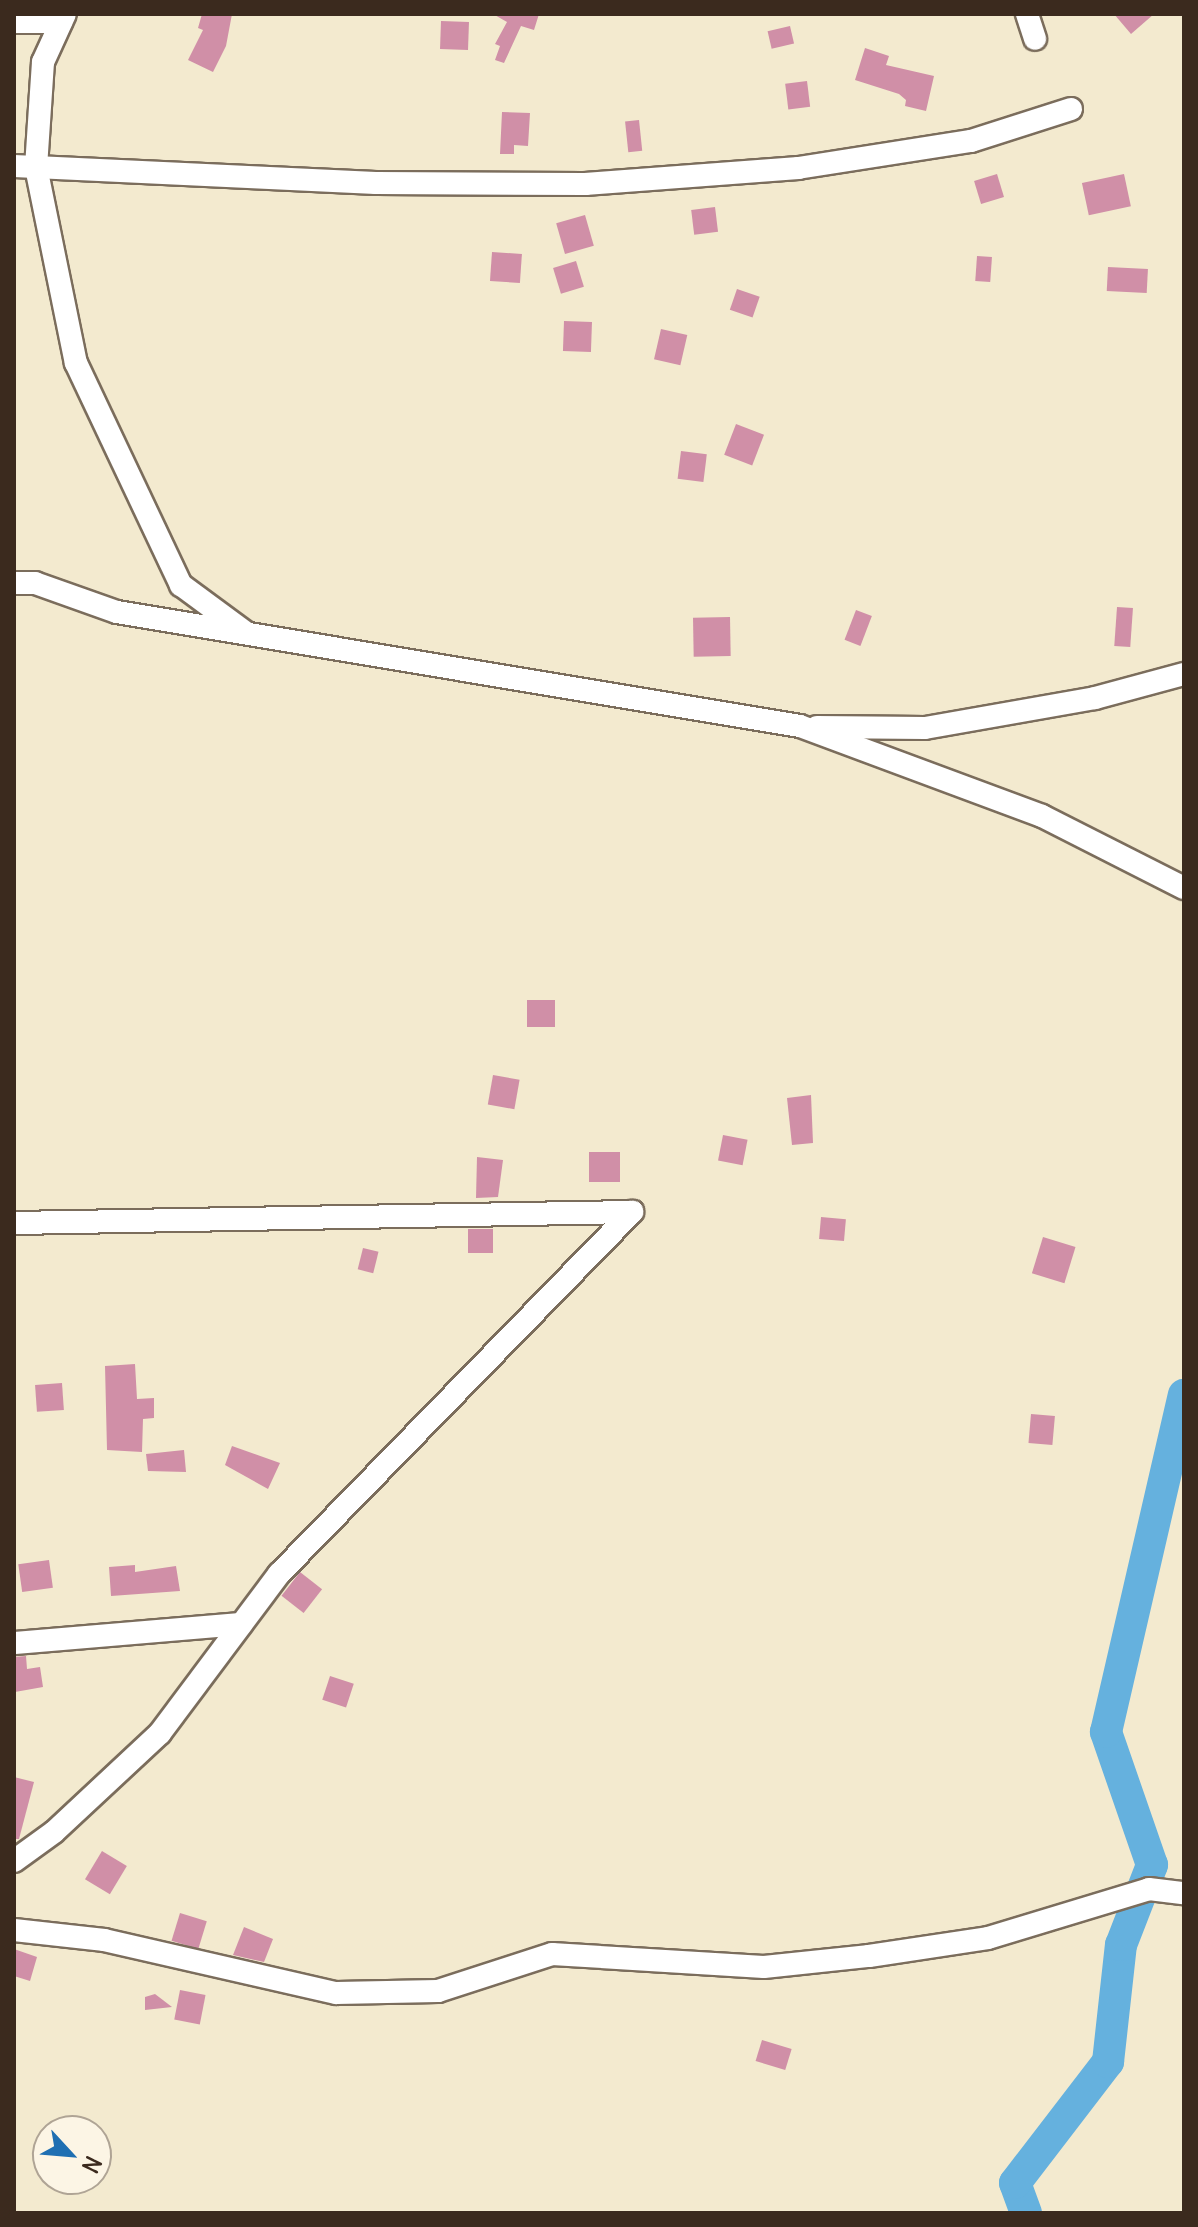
<!DOCTYPE html>
<style>
body{margin:0}
#map{position:relative;width:1198px;height:2227px;overflow:hidden;background:#f3eacf;font-family:Delius,sans-serif}
div>[style]{position:absolute}
[style*='--x']{left:calc(var(--x)*1px);top:calc(var(--y)*1px);width:calc(var(--w)*1px);rotate:calc(var(--a)*1deg)}
.river>*{height:32px;margin:-16px;padding:0 16px;transform-origin:16px;border-radius:16px;background:#65b1de}
.building>*{inset:0;background:#d08fa7;transform-origin:0 0}
.roads{filter:drop-shadow(2px 0 #7b6d5c) drop-shadow(-2px 0 #7b6d5c) drop-shadow(0 2px #7b6d5c) drop-shadow(0 -2px #7b6d5c)}
.minor>*{height:22px;margin:-11px;padding:0 11px;transform-origin:11px;border-radius:11px;background:#fff}
span{translate:-50% -50%;white-space:nowrap;text-align:center;line-height:1.15;-webkit-text-stroke:7px #fcf5e5;paint-order:stroke}
.frame{position:absolute;inset:0;border:16px solid #3b2a1e;pointer-events:none}
.north{position:absolute;left:32px;top:2115px;width:80px;height:80px;box-sizing:border-box;background:#fcf5e5;border:2px solid #afa495;border-radius:50%;rotate:116deg;font-size:22px;font-weight:700;line-height:32px;text-align:center;color:#3b2a1e}
.north::after{content:'';display:block;margin:auto;width:28px;height:36px;background:#1f6fb2;clip-path:polygon(50% 0,100% 100%,50% 72%,0 100%)}
</style>
<div id="map">
<div class="river">
<i style="--x:1026;--y:2213;--w:32;--a:-110"></i>
<i style="--x:1015;--y:2183;--w:153;--a:-52.5"></i>
<i style="--x:1108;--y:2062;--w:118;--a:-83.7"></i>
<i style="--x:1121;--y:1945;--w:86;--a:-68.8"></i>
<i style="--x:1152;--y:1865;--w:141;--a:-109.1"></i>
<i style="--x:1106;--y:1732;--w:346;--a:-77"></i>
</div>
<div class="building">
<i style="clip-path:polygon(202px 14px,232px 14px,226px 46px,213px 72px,188px 60px,203px 30px,198px 28px)"></i>
<i style="clip-path:polygon(493px 14px,539px 14px,534px 30px,521px 26px,504px 63px,495px 60px,500px 46px,495px 44px,507px 22px)"></i>
<i style="clip-path:polygon(1114px 14px,1154px 14px,1131px 34px)"></i>
<i style="left:441px;top:21px;width:28px;height:28px;rotate:2deg"></i>
<i style="left:790px;top:26px;width:18px;height:23px;rotate:77deg"></i>
<i style="clip-path:polygon(865px 48px,889px 56px,886px 65px,934px 76px,926px 111px,905px 106px,906px 100px,899px 94px,855px 80px)"></i>
<i style="left:807px;top:81px;width:26px;height:22px;rotate:83deg"></i>
<i style="clip-path:polygon(502px 112px,530px 113px,528px 146px,514px 145px,514px 154px,500px 154px)"></i>
<i style="left:639px;top:120px;width:31px;height:14px;rotate:84deg"></i>
<i style="left:997px;top:174px;width:24px;height:24px;rotate:73deg"></i>
<i style="left:1124px;top:174px;width:33px;height:43px;rotate:78deg"></i>
<i style="left:715px;top:207px;width:25px;height:24px;rotate:83deg"></i>
<i style="left:585px;top:215px;width:32px;height:30px;rotate:74deg"></i>
<i style="left:492px;top:252px;width:30px;height:29px;rotate:4deg"></i>
<i style="left:977px;top:256px;width:15px;height:25px;rotate:4deg"></i>
<i style="left:576px;top:261px;width:27px;height:24px;rotate:73deg"></i>
<i style="left:1108px;top:267px;width:40px;height:24px;rotate:3deg"></i>
<i style="left:737px;top:289px;width:24px;height:22px;rotate:19deg"></i>
<i style="left:564px;top:321px;width:28px;height:30px;rotate:2deg"></i>
<i style="left:661px;top:329px;width:27px;height:31px;rotate:13deg"></i>
<i style="left:736px;top:424px;width:30px;height:33px;rotate:21deg"></i>
<i style="left:681px;top:451px;width:26px;height:28px;rotate:7deg"></i>
<i style="left:1117px;top:607px;width:16px;height:39px;rotate:4deg"></i>
<i style="left:856px;top:610px;width:17px;height:32px;rotate:21deg"></i>
<i style="left:730px;top:617px;width:39px;height:37px;rotate:89deg"></i>
<i style="left:527px;top:1000px;width:28px;height:27px"></i>
<i style="left:493px;top:1075px;width:27px;height:30px;rotate:10deg"></i>
<i style="clip-path:polygon(811px 1095px,813px 1143px,792px 1145px,787px 1098px)"></i>
<i style="left:723px;top:1135px;width:25px;height:26px;rotate:11deg"></i>
<i style="left:589px;top:1152px;width:31px;height:30px"></i>
<i style="clip-path:polygon(477px 1157px,503px 1160px,498px 1197px,476px 1198px)"></i>
<i style="left:821px;top:1217px;width:25px;height:22px;rotate:5deg"></i>
<i style="left:468px;top:1229px;width:25px;height:24px"></i>
<i style="left:1043px;top:1237px;width:34px;height:38px;rotate:17deg"></i>
<i style="left:363px;top:1248px;width:16px;height:22px;rotate:14deg"></i>
<i style="clip-path:polygon(135px 1364px,137px 1399px,154px 1398px,154px 1418px,143px 1419px,142px 1452px,107px 1450px,105px 1366px)"></i>
<i style="left:62px;top:1383px;width:27px;height:27px;rotate:86deg"></i>
<i style="left:1031px;top:1414px;width:24px;height:29px;rotate:5deg"></i>
<i style="clip-path:polygon(232px 1446px,280px 1463px,268px 1489px,225px 1465px)"></i>
<i style="clip-path:polygon(184px 1450px,186px 1472px,148px 1471px,146px 1454px)"></i>
<i style="left:49px;top:1560px;width:28px;height:31px;rotate:82deg"></i>
<i style="clip-path:polygon(135px 1565px,135px 1572px,176px 1566px,180px 1591px,111px 1596px,109px 1567px)"></i>
<i style="left:300px;top:1572px;width:28px;height:30px;rotate:38deg"></i>
<i style="clip-path:polygon(26px 1656px,27px 1669px,40px 1667px,43px 1687px,15px 1692px,14px 1657px)"></i>
<i style="left:330px;top:1676px;width:25px;height:25px;rotate:18deg"></i>
<i style="clip-path:polygon(14px 1777px,34px 1782px,19px 1839px,14px 1839px)"></i>
<i style="left:102px;top:1851px;width:29px;height:33px;rotate:31deg"></i>
<i style="left:180px;top:1913px;width:28px;height:29px;rotate:17deg"></i>
<i style="clip-path:polygon(244px 1927px,273px 1939px,264px 1962px,233px 1955px)"></i>
<i style="clip-path:polygon(14px 1949px,37px 1957px,30px 1981px,14px 1976px)"></i>
<i style="left:180px;top:1990px;width:26px;height:30px;rotate:11deg"></i>
<i style="clip-path:polygon(155px 1994px,172px 2007px,145px 2010px,145px 1997px)"></i>
<i style="left:762px;top:2040px;width:31px;height:22px;rotate:17deg"></i>
</div>
<div class="roads">
<div class="minor">
<i style="--x:65;--y:14;--w:53;--a:114.6"></i>
<i style="--x:43;--y:62;--w:105;--a:93.8"></i>
<i style="--x:36;--y:167;--w:200;--a:78.5"></i>
<i style="--x:76;--y:363;--w:246;--a:64.7"></i>
<i style="--x:181;--y:585;--w:79;--a:36.3"></i>
<i style="--x:1027;--y:14;--w:26;--a:72"></i>
<i style="--x:14;--y:22;--w:47;--a:0"></i>
<i style="--x:14;--y:166;--w:362;--a:2.7"></i>
<i style="--x:376;--y:183;--w:209;--a:0.3"></i>
<i style="--x:585;--y:184;--w:214;--a:-4.3"></i>
<i style="--x:798;--y:168;--w:175;--a:-8.9"></i>
<i style="--x:971;--y:141;--w:105;--a:-17.7"></i>
<i style="--x:14;--y:583;--w:21;--a:0"></i>
<i style="--x:35;--y:583;--w:87;--a:19.5"></i>
<i style="--x:117;--y:612;--w:692;--a:9.48"></i>
<i style="--x:800;--y:726;--w:258;--a:20.4"></i>
<i style="--x:1042;--y:816;--w:159;--a:26.9"></i>
<i style="--x:817;--y:727;--w:108;--a:0.5"></i>
<i style="--x:925;--y:728;--w:173;--a:-10"></i>
<i style="--x:1095;--y:698;--w:92;--a:-15.1"></i>
<i style="--x:14;--y:1223;--w:618;--a:-1.02"></i>
<i style="--x:14;--y:1643;--w:228;--a:-4.8"></i>
<i style="--x:14;--y:1861;--w:49;--a:-35.9"></i>
<i style="--x:54;--y:1832;--w:145;--a:-43"></i>
<i style="--x:160;--y:1733;--w:199;--a:-53.2"></i>
<i style="--x:279;--y:1574;--w:506;--a:-45.72"></i>
<i style="--x:14;--y:1930;--w:91;--a:6.3"></i>
<i style="--x:104;--y:1940;--w:238;--a:12.9"></i>
<i style="--x:336;--y:1993;--w:102;--a:-1.1"></i>
<i style="--x:438;--y:1991;--w:120;--a:-18"></i>
<i style="--x:552;--y:1954;--w:212;--a:3.5"></i>
<i style="--x:764;--y:1967;--w:106;--a:-6"></i>
<i style="--x:869;--y:1956;--w:120;--a:-8.6"></i>
<i style="--x:988;--y:1938;--w:168;--a:-16.9"></i>
<i style="--x:1149;--y:1889;--w:35;--a:7"></i>
</div>
</div>
<div class="frame"></div>
<div class="north">N</div>
</div>
